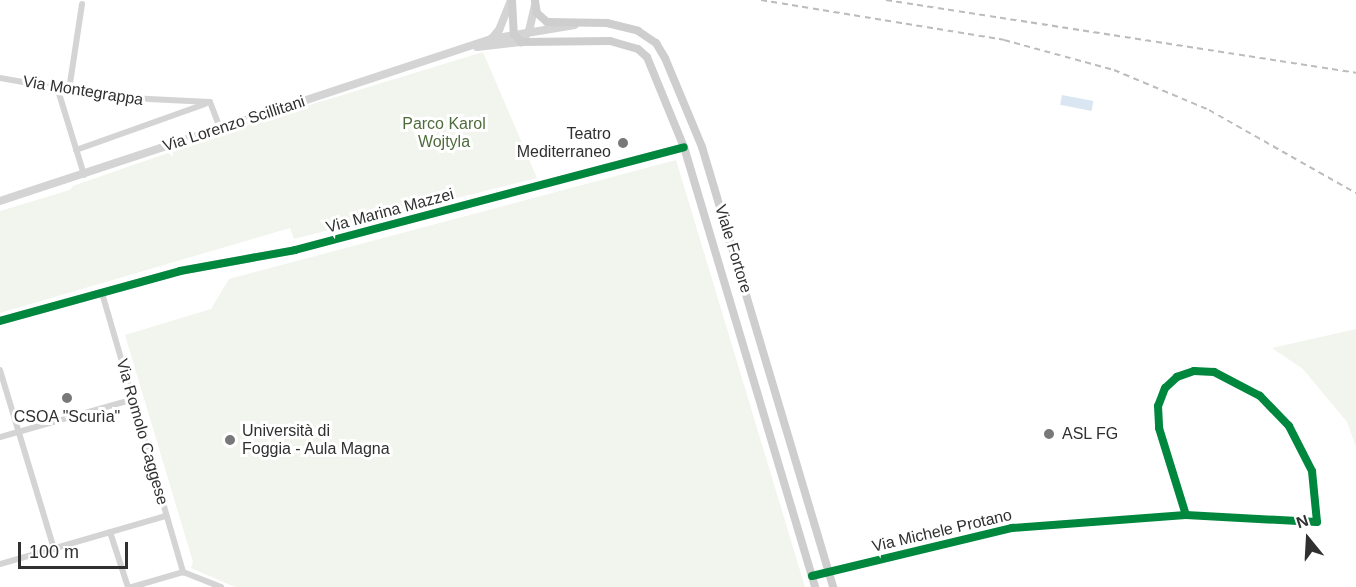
<!DOCTYPE html>
<meta charset="utf-8">
<style>
body{margin:0}
#map{position:relative;width:1356px;height:587px;overflow:hidden;background:#fff;font-family:Helvetica,sans-serif}
div>[style]{position:absolute}
[style*='--x']{left:calc(var(--x)*1px);top:calc(var(--y)*1px);width:calc(var(--w)*1px);rotate:calc(var(--a)*1deg)}
.green>*{inset:0;background:#f1f5ed}
.water>*{inset:0;background:#dae6f2;transform-origin:0 0}
.minor>*{height:6px;margin:-3px;padding:0 3px;transform-origin:3px;border-radius:3px;background:#d4d4d4}
.tertiary>*{height:8px;margin:-4px;padding:0 4px;transform-origin:4px;border-radius:4px;background:#d4d4d4}
.secondary>*{height:8px;margin:-4px;padding:0 4px;transform-origin:4px;border-radius:4px;background:#cecece}
.rail>*{height:2px;margin-top:-1px;transform-origin:0;background:repeating-linear-gradient(90deg,#bcbcbc 0 6px,transparent 0 10.5px)}
.cycleway>*{height:8px;margin:-4px;padding:0 4px;transform-origin:4px;border-radius:4px;background:#00873e}
.dots>*{width:16px;height:16px;translate:-50% -50%;box-sizing:border-box;border:3px solid #fff;border-radius:50%}
span{translate:-50% -50%;white-space:nowrap;text-align:center;line-height:1.15;-webkit-text-stroke:6px #fff;paint-order:stroke}
.street-label{font-size:16px;color:#303030}
.park-label{font-size:16px;color:#4f6c3c}
.poi-label{font-size:16px;color:#303030}
.right{translate:-100% -50%;text-align:right}
.left{translate:0 -50%;text-align:left}
.north{position:absolute;left:1278px;top:509px;width:60px;height:60px;-webkit-text-stroke:4px #fff;paint-order:stroke;rotate:342deg;font-size:16px;font-weight:700;line-height:24px;text-align:center;color:#303030}
.north::after{content:'';display:block;margin:auto;width:21px;height:27px;background:#303030;clip-path:polygon(50% 0,100% 100%,50% 72%,0 100%)}
.scale{position:absolute;left:18px;top:542px;width:110px;height:27px;box-sizing:border-box;border:3px solid #303030;border-top:0;padding-left:8px;font-size:18px;line-height:21px;white-space:nowrap;color:#303030;-webkit-text-stroke:4px #fff;paint-order:stroke}
</style>
<div id="map">
<div class="green">
<i style="clip-path:polygon(483px 52px,537px 178px,294px 239px,290px 228px,0 313px,0 211px,70px 190px,73px 186px,277px 115px)"></i>
<i style="clip-path:polygon(676px 160px,805px 587px,235px 587px,191px 568px,193px 562px,125px 335px,211px 309px,229px 279px)"></i>
<i style="clip-path:polygon(1356px 329px,1356px 447px,1347px 422px,1303px 369px,1272px 348px)"></i>
</div>
<div class="water">
<i style="left:1062px;top:95px;width:32px;height:10px;rotate:11deg"></i>
</div>
<div class="minor">
<i style="--x:0;--y:78;--w:110;--a:10"></i>
<i style="--x:108;--y:97;--w:102;--a:2.8"></i>
<i style="--x:210;--y:102;--w:28;--a:69"></i>
<i style="--x:57;--y:87;--w:92;--a:72.9"></i>
<i style="--x:69;--y:90;--w:87;--a:-81.4"></i>
<i style="--x:76;--y:150;--w:137;--a:-19.6"></i>
<i style="--x:102;--y:293;--w:291;--a:73.8"></i>
<i style="--x:0;--y:370;--w:187;--a:73.2"></i>
<i style="--x:0;--y:437;--w:139;--a:-15.8"></i>
<i style="--x:110;--y:532;--w:58;--a:71.9"></i>
<i style="--x:0;--y:564;--w:172;--a:-16.2"></i>
<i style="--x:183;--y:572;--w:41;--a:21.5"></i>
<i style="--x:812;--y:576;--w:206;--a:-13.5"></i>
<i style="--x:1012;--y:528;--w:174;--a:-4.3"></i>
<i style="--x:1186;--y:515;--w:131;--a:3.1"></i>
<i style="--x:1317;--y:522;--w:51;--a:-95.6"></i>
<i style="--x:1312;--y:471;--w:51;--a:-117.1"></i>
<i style="--x:1289;--y:426;--w:42;--a:-134"></i>
<i style="--x:1260;--y:396;--w:52;--a:-152.4"></i>
<i style="--x:1214;--y:372;--w:20;--a:-177"></i>
<i style="--x:1194;--y:371;--w:18;--a:161"></i>
<i style="--x:1177;--y:377;--w:16;--a:137"></i>
<i style="--x:1165;--y:388;--w:19;--a:111"></i>
<i style="--x:1158;--y:406;--w:22;--a:87"></i>
<i style="--x:1159;--y:428;--w:91;--a:72.8"></i>
<i style="--x:132;--y:587;--w:53;--a:-16.4"></i>
</div>
<div class="tertiary">
<i style="--x:492;--y:38;--w:11;--a:-49"></i>
<i style="--x:499;--y:30;--w:31;--a:-68"></i>
<i style="--x:477;--y:47;--w:44;--a:-6.5"></i>
<i style="--x:521;--y:42;--w:14;--a:-54"></i>
<i style="--x:529;--y:31;--w:26;--a:-77"></i>
<i style="--x:0;--y:201;--w:517;--a:-18.26"></i>
<i style="--x:491;--y:39;--w:85;--a:-9.5"></i>
<i style="--x:0;--y:321;--w:187;--a:-15.5"></i>
<i style="--x:180;--y:271;--w:117;--a:-10.3"></i>
<i style="--x:295;--y:250;--w:402;--a:-14.8"></i>
</div>
<div class="secondary">
<i style="--x:512;--y:0;--w:34;--a:87"></i>
<i style="--x:514;--y:34;--w:11;--a:49"></i>
<i style="--x:521;--y:42;--w:89;--a:-0.6"></i>
<i style="--x:610;--y:41;--w:29;--a:16"></i>
<i style="--x:638;--y:49;--w:12;--a:42"></i>
<i style="--x:647;--y:57;--w:97;--a:67.7"></i>
<i style="--x:684;--y:147;--w:459;--a:73.4"></i>
<i style="--x:535;--y:1;--w:12;--a:81"></i>
<i style="--x:537;--y:13;--w:13;--a:42"></i>
<i style="--x:547;--y:22;--w:60;--a:1"></i>
<i style="--x:607;--y:23;--w:32;--a:14"></i>
<i style="--x:638;--y:31;--w:22;--a:34"></i>
<i style="--x:656;--y:43;--w:17;--a:59"></i>
<i style="--x:665;--y:58;--w:96;--a:67.4"></i>
<i style="--x:702;--y:147;--w:459;--a:73.4"></i>
</div>
<div class="rail">
<i style="--x:761;--y:0;--w:246;--a:9.3"></i>
<i style="--x:1004;--y:40;--w:114;--a:15.3"></i>
<i style="--x:1114;--y:70;--w:103;--a:22.8"></i>
<i style="--x:1209;--y:110;--w:169;--a:29.5"></i>
<i style="--x:886;--y:0;--w:476;--a:8.8"></i>
</div>
<div class="cycleway">
<i style="--x:0;--y:321;--w:187;--a:-15.5"></i>
<i style="--x:180;--y:271;--w:117;--a:-10.3"></i>
<i style="--x:295;--y:250;--w:402;--a:-14.8"></i>
<i style="--x:812;--y:576;--w:206;--a:-13.5"></i>
<i style="--x:1012;--y:528;--w:174;--a:-4.3"></i>
<i style="--x:1186;--y:515;--w:131;--a:3.1"></i>
<i style="--x:1317;--y:522;--w:51;--a:-95.6"></i>
<i style="--x:1312;--y:471;--w:51;--a:-117.1"></i>
<i style="--x:1289;--y:426;--w:42;--a:-134"></i>
<i style="--x:1260;--y:396;--w:52;--a:-152.4"></i>
<i style="--x:1214;--y:372;--w:20;--a:-177"></i>
<i style="--x:1194;--y:371;--w:18;--a:161"></i>
<i style="--x:1177;--y:377;--w:16;--a:137"></i>
<i style="--x:1165;--y:388;--w:19;--a:111"></i>
<i style="--x:1158;--y:406;--w:22;--a:87"></i>
<i style="--x:1159;--y:428;--w:91;--a:72.8"></i>
</div>
<div class="dots">
<i style="left:623px;top:143px;background:#787878"></i>
<i style="left:67px;top:398px;background:#787878"></i>
<i style="left:1049px;top:434px;background:#787878"></i>
<i style="left:230px;top:440px;background:#787878"></i>
</div>
<div class="street-label">
<span style="left:83px;top:91px;rotate:9deg">Via Montegrappa</span>
<span style="left:234px;top:124px;rotate:-18deg">Via Lorenzo Scillitani</span>
<span style="left:390px;top:211px;rotate:-15deg">Via Marina Mazzei</span>
<span style="left:733px;top:249px;rotate:73deg">Viale Fortore</span>
<span style="left:142px;top:432px;rotate:74deg">Via Romolo Caggese</span>
<span style="left:942px;top:531px;rotate:-13deg">Via Michele Protano</span>
</div>
<div class="park-label">
<span style="left:444px;top:133px">Parco Karol<br>Wojtyla</span>
</div>
<div class="poi-label">
<span class="right" style="left:611px;top:143px">Teatro<br>Mediterraneo</span>
<span style="left:67px;top:417px">CSOA "Scurìa"</span>
<span class="left" style="left:242px;top:440px">Università di<br>Foggia - Aula Magna</span>
<span class="left" style="left:1062px;top:434px">ASL FG</span>
</div>
<div class="north">N</div>
<div class="scale">100 m</div>
</div>
